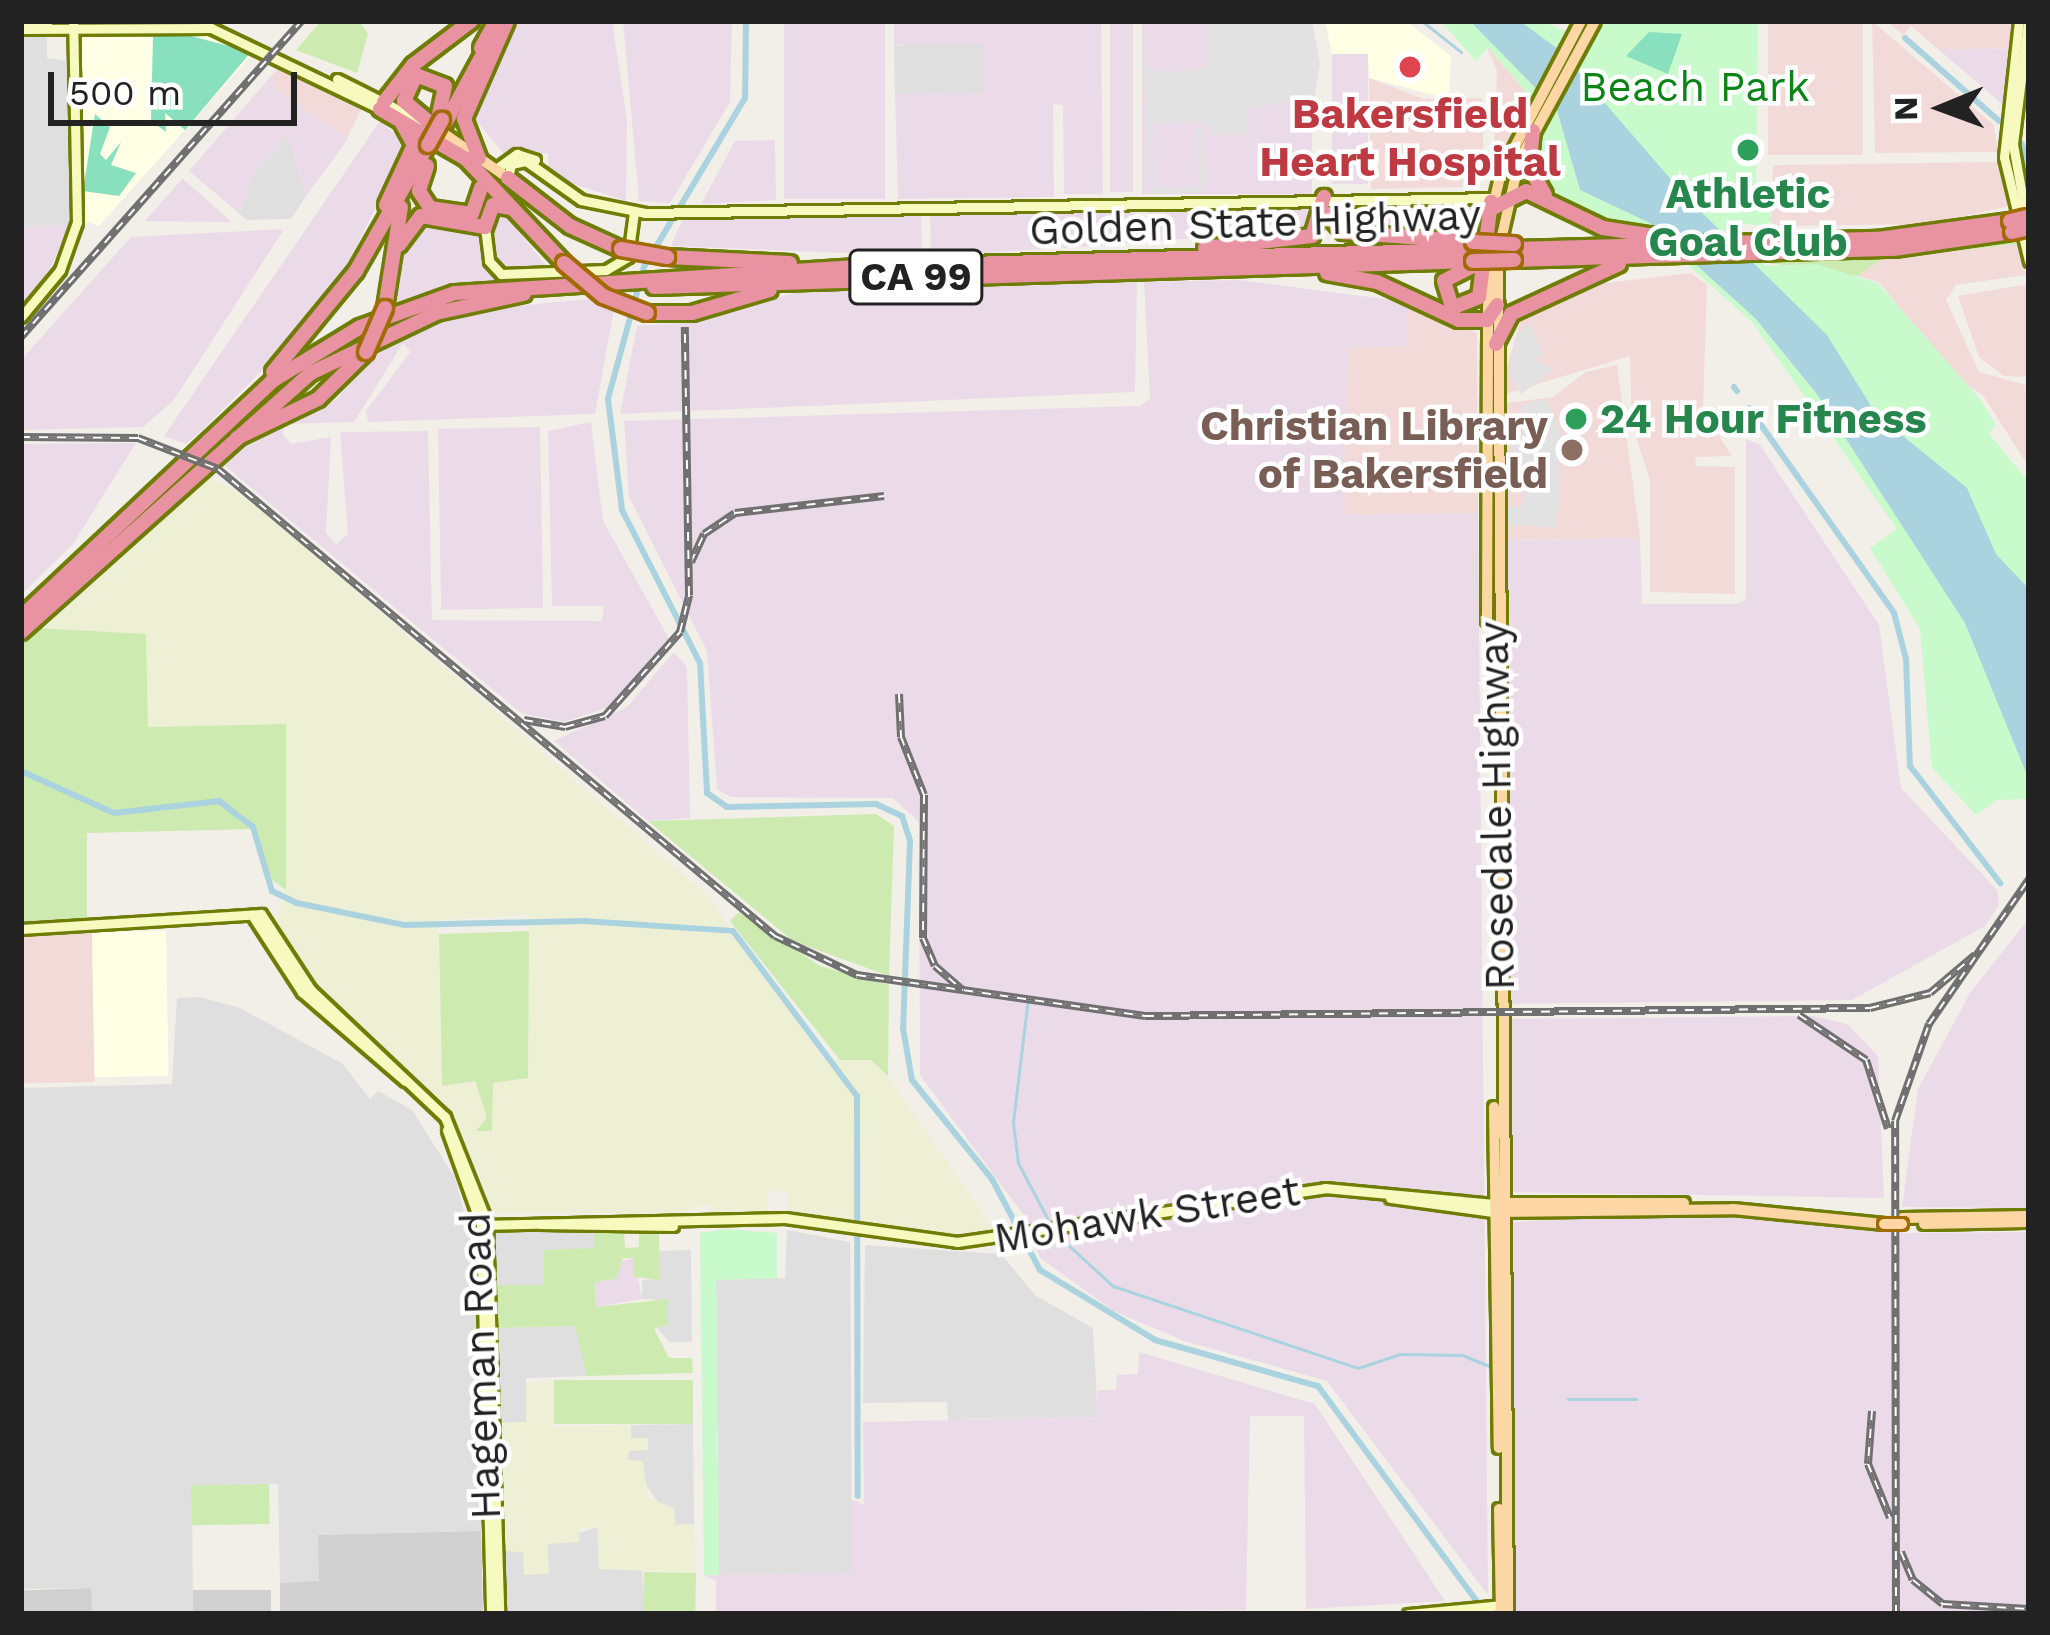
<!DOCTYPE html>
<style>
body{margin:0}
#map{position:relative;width:2050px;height:1635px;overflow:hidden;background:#f2efe9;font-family:"Work Sans",sans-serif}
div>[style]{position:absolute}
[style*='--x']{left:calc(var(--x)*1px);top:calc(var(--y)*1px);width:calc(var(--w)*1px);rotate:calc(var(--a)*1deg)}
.residential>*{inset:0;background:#e0dfdf;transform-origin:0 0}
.commercial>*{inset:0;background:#f2dad9;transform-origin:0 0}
.industrial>*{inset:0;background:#ebdbe8;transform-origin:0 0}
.education>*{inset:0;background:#ffffe5;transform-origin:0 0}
.religious>*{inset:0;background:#d0d0d0;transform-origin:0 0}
.farmland>*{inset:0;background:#eef0d5}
.grass>*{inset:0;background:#cdebb0;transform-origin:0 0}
.park>*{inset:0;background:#c8facc}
.pitch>*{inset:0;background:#88e0be}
.parking>*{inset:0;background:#e2e2e2}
.water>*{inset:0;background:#aad3df}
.stream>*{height:3px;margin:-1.5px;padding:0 1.5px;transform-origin:1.5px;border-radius:1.5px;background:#aad3df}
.canal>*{height:6px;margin:-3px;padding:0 3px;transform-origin:3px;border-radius:3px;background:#aad3df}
.roads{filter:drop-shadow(3px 0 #707d05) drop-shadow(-3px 0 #707d05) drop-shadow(0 3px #707d05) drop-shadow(0 -3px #707d05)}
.secondary>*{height:9px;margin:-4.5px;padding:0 4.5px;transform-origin:4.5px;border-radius:4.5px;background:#f7fabf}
.primary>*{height:10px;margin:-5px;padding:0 5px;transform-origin:5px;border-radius:5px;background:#fcd6a4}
.highway>*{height:14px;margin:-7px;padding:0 7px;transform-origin:7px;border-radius:7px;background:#e892a2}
.rail>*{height:8px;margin-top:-4px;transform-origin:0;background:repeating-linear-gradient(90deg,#fff 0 9px,#707070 0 18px);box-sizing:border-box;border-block:3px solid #707070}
.bridges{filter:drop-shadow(3px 0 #a06b00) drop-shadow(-3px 0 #a06b00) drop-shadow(0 3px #a06b00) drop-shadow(0 -3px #a06b00)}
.primary-bridge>*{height:10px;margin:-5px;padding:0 5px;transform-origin:5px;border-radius:5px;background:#fcd6a4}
.highway-bridge>*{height:14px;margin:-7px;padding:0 7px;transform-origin:7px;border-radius:7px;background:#e892a2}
.dots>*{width:33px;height:33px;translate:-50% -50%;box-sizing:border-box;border:6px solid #fff;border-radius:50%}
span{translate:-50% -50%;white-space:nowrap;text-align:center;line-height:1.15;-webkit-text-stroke:9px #fff;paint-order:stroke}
.shield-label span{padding:3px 9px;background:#fff;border:3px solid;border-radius:9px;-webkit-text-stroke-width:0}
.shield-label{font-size:39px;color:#222;font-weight:700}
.park-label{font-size:42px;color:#0c8416}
.health-label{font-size:42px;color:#be3a42;font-weight:700}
.leisure-label{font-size:42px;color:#27864d;font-weight:700}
.left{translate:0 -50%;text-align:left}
.street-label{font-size:42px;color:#222}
.education-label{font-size:42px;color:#785e54;font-weight:700}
.right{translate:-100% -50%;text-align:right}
.frame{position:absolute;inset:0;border:24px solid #222;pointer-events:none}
.north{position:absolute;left:1882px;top:48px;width:120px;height:120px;-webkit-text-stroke:9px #fff;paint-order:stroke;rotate:269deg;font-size:33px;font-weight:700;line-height:48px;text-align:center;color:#222}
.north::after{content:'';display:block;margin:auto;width:42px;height:54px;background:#222;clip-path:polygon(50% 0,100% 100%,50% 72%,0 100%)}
.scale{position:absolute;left:48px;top:72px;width:249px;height:54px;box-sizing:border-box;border:6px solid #222;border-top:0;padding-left:15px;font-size:36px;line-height:42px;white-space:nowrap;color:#222;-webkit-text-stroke:9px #fff;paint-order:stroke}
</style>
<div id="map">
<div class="residential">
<i style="clip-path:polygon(47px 31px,47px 58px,67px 61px,72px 210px,68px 226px,21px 227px,21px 33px)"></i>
<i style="left:983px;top:43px;width:50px;height:89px;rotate:89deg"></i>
<i style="clip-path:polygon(288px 135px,306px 196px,291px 219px,247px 220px,240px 214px,254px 173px)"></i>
<i style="clip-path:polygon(199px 997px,240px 1008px,343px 1064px,370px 1099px,378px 1091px,412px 1110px,455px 1178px,478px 1266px,481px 1531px,319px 1535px,319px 1582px,280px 1583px,278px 1484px,192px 1486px,193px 1614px,92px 1614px,90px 1588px,21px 1589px,21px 1088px,172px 1084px,177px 998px)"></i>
<i style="clip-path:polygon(594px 1229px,595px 1248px,545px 1285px,494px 1285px,494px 1233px)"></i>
<i style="clip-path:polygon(787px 1230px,850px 1242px,852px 1573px,719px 1575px,716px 1280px,785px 1278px)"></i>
<i style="clip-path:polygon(865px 1245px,1001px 1254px,1036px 1296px,1093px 1328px,1098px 1417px,948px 1420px,947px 1402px,863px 1403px)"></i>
<i style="clip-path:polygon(691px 1250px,692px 1342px,669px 1342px,654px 1324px,668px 1300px,642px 1299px,642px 1280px,660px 1279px,659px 1251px)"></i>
<i style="clip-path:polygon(576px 1326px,587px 1376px,526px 1378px,526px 1422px,495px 1423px,495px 1328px)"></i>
<i style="clip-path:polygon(693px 1424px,694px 1524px,675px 1525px,628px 1461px,628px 1451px,648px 1449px,631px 1438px,631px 1425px)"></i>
<i style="clip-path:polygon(598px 1527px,642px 1568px,645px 1614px,501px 1614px,503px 1550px,523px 1552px,548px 1574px,548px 1543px)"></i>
</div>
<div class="commercial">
<i style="left:1768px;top:21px;width:95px;height:134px"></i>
<i style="clip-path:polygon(1872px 21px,1994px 125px,1998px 152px,1875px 153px)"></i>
<i style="clip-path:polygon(1886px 21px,2016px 21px,2017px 48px,1939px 50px,1911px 26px,1903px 35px)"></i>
<i style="clip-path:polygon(1486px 45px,1534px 101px,1493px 169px,1497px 71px)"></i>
<i style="clip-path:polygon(284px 63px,363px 106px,347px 138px,276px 89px,272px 75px)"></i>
<i style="clip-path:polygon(1369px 78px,1424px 99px,1482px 98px,1484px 176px,1464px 187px,1371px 189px)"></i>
<i style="clip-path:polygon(1998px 162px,2010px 206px,1927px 224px,1771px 226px,1773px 165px)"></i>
<i style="clip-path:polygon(1339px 204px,1459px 202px,1482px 204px,1479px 216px,1378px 229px,1344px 224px)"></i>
<i style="clip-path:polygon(2019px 244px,2026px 275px,1956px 285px,1946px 300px,1979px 372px,2029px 386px,2029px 467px,1982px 394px,1960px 382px,1879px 282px,1858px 276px,1882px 259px)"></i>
<i style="clip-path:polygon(1691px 273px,1707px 285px,1703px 410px,1732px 456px,1696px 457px,1695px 466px,1735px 467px,1735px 594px,1650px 592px,1650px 480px,1632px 425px,1630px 356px,1499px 396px,1520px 322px,1596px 284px)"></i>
<i style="clip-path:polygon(2029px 284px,2029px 377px,2004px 376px,1979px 357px,1958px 296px)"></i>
<i style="clip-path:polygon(1407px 302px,1477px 333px,1478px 513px,1345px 516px,1347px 347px)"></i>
<i style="clip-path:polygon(1617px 365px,1640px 538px,1498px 540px,1499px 404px,1553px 397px,1586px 372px)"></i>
<i style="left:92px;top:933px;width:149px;height:71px;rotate:89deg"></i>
</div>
<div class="industrial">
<i style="clip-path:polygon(505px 21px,612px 21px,627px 121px,626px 201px,549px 176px,548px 153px,504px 154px,474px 118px)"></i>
<i style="clip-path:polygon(623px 21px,732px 21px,730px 102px,670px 203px,639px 201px)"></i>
<i style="left:784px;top:21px;width:101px;height:178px"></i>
<i style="clip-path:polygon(894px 21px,1101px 21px,1103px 194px,1064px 194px,1063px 105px,1053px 104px,1054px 197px,898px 199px,895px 94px,983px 93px,983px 44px,894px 44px)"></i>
<i style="left:1110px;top:21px;width:23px;height:171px"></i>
<i style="left:1142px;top:21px;width:170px;height:173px"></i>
<i style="clip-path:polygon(2017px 48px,2006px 107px,1939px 50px)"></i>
<i style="left:1332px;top:54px;width:36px;height:130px"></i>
<i style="clip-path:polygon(272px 75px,276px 89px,348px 139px,306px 196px,287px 136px,254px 173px,240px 214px,189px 171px)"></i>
<i style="clip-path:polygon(380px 121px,407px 145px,346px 267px,282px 351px,203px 429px,186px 444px,164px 436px)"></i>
<i style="clip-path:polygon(775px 140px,776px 200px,701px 204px,735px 141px)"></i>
<i style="clip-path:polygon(182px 179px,183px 179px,232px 222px,145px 221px)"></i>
<i style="clip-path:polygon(1311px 205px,1318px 213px,1306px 229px,1145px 242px,1148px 208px)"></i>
<i style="clip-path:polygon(1135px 208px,1137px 243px,931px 256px,930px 212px)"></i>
<i style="clip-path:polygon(921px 212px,922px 256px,671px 246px,683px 218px)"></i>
<i style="clip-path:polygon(501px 217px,507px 217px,548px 268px,499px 265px,493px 229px)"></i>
<i style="clip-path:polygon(420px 223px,481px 234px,499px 280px,396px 307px,406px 242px)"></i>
<i style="clip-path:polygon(68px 226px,51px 268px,21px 305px,21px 227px)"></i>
<i style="clip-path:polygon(284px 229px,174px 400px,143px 427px,21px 430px,21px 360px,131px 237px)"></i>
<i style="clip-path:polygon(1239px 280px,1407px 302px,1407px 346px,1347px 348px,1345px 515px,1478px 513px,1488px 1595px,1327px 1381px,1184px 1341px,1114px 1311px,1040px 1258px,1025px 1217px,920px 1075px,919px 822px,893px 798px,731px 797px,717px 789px,707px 651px,629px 497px,624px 421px,1140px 406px,1150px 399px,1144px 282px)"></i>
<i style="clip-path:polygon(1137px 282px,1135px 392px,620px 414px,637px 326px,687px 323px,794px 293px)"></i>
<i style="clip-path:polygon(589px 299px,614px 309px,595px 414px,368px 422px,366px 411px,410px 352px,403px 343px,354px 422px,285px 424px,282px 433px,291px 444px,331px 437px,326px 533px,336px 544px,348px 534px,340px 432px,428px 431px,432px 620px,602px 621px,604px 606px,552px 606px,548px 431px,591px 422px,603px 521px,671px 642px,619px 704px,564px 722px,521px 713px,218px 460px,263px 432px,337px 399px,388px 337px,486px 309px)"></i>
<i style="left:540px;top:427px;width:181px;height:102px;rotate:89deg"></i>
<i style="clip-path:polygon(1746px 439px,1760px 445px,1879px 625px,1901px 788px,1997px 890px,1999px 905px,1985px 926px,1852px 1000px,1504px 1004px,1498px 540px,1640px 538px,1642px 604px,1737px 604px,1746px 599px)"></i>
<i style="clip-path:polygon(136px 443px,73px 544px,21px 595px,21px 444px)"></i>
<i style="clip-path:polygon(674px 652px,687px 667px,690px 818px,648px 821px,554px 741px,627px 707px)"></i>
<i style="clip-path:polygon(2029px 918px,2029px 1208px,1902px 1207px,1918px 1089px,1970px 993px)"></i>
<i style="clip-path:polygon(1814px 1016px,1847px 1024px,1878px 1056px,1884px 1198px,1509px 1192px,1504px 1019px)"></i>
<i style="clip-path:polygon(1698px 1214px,1906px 1233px,2029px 1232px,2029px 1614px,1513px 1614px,1511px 1222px)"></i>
<i style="clip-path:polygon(634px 1258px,642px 1299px,596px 1307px,595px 1282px,616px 1279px,615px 1262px)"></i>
<i style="clip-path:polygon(1139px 1352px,1315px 1404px,1445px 1601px,1306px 1609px,1304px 1416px,1250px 1416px,1246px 1610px,716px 1614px,716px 1581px,704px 1575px,851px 1573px,851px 1499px,864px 1505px,863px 1422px,1097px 1417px,1098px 1390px,1116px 1390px,1117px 1375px,1138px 1374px)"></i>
</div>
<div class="education">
<i style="clip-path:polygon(1325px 21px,1406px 21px,1451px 56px,1449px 99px,1369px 78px,1368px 54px,1332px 54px)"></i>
<i style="clip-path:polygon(200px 32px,252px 50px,250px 57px,99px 226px,81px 220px,79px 31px)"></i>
<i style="left:166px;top:931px;width:145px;height:74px;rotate:89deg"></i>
</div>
<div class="religious">
<i style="clip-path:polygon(481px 1531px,483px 1614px,280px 1614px,280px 1583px,319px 1581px,318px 1535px)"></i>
<i style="left:91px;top:1588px;width:26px;height:70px;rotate:88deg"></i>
<i style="left:271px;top:1590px;width:24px;height:78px;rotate:90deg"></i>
</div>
<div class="farmland">
<i style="clip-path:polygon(evenodd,208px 476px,249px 498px,708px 896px,823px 1059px,871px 1060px,888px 1076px,995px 1231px,931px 1236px,866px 1226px,788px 1211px,788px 1191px,768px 1191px,768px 1211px,712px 1212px,709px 1203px,681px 1213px,495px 1213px,451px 1110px,313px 983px,276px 924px,286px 890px,286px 724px,148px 727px,146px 634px,41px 631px,208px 476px,529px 915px,528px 1077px,492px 1083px,492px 1131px,476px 1131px,487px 1118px,474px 1081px,442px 1085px,438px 920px,529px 915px)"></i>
<i style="clip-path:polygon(526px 1382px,554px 1382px,553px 1427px,631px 1425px,631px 1438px,648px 1438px,648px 1450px,629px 1451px,628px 1460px,643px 1461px,648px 1498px,674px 1508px,675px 1525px,694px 1524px,696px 1573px,599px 1569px,597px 1527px,580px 1528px,579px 1542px,548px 1544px,549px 1574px,524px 1575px,523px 1552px,503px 1551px,498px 1560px,495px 1423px,526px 1422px)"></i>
</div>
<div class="grass">
<i style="clip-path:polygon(321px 21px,359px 21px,368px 34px,357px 73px,296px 50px)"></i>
<i style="clip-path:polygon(2017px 236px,2019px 244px,1882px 259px,1858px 276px,1754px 261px,1882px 259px)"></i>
<i style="clip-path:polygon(37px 628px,146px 634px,148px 727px,286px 724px,286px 890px,269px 878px,257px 829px,87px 833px,87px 920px,21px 922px,21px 644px)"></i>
<i style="clip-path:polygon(876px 814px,894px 826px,889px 976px,793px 941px,648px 821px)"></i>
<i style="clip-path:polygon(739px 912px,820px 966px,889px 985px,888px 1076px,871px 1060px,840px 1060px,730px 921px)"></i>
<i style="clip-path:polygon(529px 931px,528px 1078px,493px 1083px,492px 1131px,476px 1131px,487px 1118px,475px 1081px,442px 1086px,439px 934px)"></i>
<i style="clip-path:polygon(594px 1229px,624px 1229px,625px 1248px,639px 1247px,639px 1229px,659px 1232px,660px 1280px,634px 1277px,633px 1258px,623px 1258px,616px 1279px,595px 1282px,596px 1307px,668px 1299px,668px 1324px,654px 1329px,669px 1358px,692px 1358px,693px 1373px,587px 1376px,575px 1326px,495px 1328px,494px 1285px,544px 1285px,544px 1250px,594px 1248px)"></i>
<i style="left:693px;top:1380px;width:44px;height:139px;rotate:90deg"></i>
<i style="left:269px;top:1484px;width:40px;height:78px;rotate:89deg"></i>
<i style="left:696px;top:1573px;width:41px;height:52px;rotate:91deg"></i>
</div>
<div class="park">
<i style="clip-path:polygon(1440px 21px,1541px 21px,1570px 33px,1534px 101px,1488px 47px,1476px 61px)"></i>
<i style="clip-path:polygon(1602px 21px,1758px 21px,1756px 185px,1761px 196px,1770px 191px,1771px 226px,1728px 223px,1726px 235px,1765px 266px,1816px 264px,1878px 283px,1980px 399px,1996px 425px,1989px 434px,2029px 482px,2029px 799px,1997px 800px,1976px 815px,1932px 768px,1920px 629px,1870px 548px,1897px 529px,1753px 323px,1646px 227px,1618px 226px,1548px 193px,1534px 175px,1532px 151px)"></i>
<i style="clip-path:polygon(729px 1229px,777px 1233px,777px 1278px,716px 1280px,719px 1575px,704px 1575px,700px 1233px)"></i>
</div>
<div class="pitch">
<i style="clip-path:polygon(165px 29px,251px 52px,185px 130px,165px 113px,166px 132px,151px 121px,153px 37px)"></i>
<i style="clip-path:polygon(1649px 32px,1682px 34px,1668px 74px,1626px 56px)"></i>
<i style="clip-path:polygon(95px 114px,110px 127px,100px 154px,106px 160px,121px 142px,111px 165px,136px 173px,119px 196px,83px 191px)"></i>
</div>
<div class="parking">
<i style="clip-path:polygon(1142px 21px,1147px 67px,1166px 73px,1208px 67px,1207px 23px,1312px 21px,1320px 63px,1313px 107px,1309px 98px,1247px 108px,1248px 135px,1210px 134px,1209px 122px,1153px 123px,1154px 187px,1199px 187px,1196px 126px,1203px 126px,1206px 184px,1202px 192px,1150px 194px)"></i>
<i style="clip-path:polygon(1530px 324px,1544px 355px,1535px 360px,1553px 370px,1521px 394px,1509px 375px,1518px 333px)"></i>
<i style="clip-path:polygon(1545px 399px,1562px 434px,1557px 527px,1503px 525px,1503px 507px,1522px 507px,1523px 493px,1506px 432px,1523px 432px,1521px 405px)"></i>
</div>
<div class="water">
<i style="clip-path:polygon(1470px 21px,1520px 21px,1558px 49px,1688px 199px,1827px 335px,1876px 414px,1967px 488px,1996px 554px,2029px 589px,2029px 780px,1965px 623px,1817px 394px,1755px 318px,1650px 223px,1580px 190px,1557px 110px)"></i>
</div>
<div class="stream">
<i style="--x:1422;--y:21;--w:50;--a:38.5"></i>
<i style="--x:1028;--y:998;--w:125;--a:96.9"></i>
<i style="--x:1013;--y:1122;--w:41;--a:83"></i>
<i style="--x:1018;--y:1163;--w:79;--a:62.1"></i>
<i style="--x:1055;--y:1233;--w:79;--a:42.4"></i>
<i style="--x:1113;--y:1286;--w:258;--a:18.5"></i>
<i style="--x:1358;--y:1368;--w:44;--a:-18.4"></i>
<i style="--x:1400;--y:1354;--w:62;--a:0.9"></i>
<i style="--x:1462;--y:1355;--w:32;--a:22"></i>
<i style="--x:1568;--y:1399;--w:68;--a:0"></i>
</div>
<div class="canal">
<i style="--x:746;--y:21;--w:77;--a:90.7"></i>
<i style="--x:745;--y:98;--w:197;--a:120.9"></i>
<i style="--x:644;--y:267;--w:137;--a:105.3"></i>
<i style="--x:608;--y:399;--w:112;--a:82.8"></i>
<i style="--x:622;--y:510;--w:172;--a:63"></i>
<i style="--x:700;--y:663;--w:130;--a:86.9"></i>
<i style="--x:707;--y:793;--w:24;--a:35"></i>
<i style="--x:727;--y:807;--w:149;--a:-1.2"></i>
<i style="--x:876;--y:804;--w:29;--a:25"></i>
<i style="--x:902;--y:816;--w:26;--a:72"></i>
<i style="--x:910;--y:841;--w:187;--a:92.1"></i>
<i style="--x:903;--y:1028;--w:53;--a:80.2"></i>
<i style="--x:912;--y:1080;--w:127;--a:51.1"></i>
<i style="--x:992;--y:1179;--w:103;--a:62.2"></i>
<i style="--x:1040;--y:1270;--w:135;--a:31.3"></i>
<i style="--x:1155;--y:1340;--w:169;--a:15.8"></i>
<i style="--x:1318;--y:1386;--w:283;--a:53.6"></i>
<i style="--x:1905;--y:38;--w:125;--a:41.4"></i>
<i style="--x:2022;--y:144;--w:26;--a:74"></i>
<i style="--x:1734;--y:387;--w:5;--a:53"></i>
<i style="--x:1749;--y:408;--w:251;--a:54.7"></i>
<i style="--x:1894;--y:613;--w:48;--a:75.4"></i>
<i style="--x:1906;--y:659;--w:107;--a:87.9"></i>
<i style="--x:1910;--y:766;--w:148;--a:52.4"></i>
<i style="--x:21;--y:771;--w:102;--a:24.3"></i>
<i style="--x:114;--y:813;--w:106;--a:-6.5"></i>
<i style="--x:219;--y:801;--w:43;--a:37.4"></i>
<i style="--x:253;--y:827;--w:67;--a:73.5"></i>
<i style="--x:272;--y:891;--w:28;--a:26"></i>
<i style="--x:297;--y:903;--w:109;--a:11.6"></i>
<i style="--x:404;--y:925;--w:180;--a:-1.3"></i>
<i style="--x:584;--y:921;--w:149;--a:3.8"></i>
<i style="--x:733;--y:931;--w:206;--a:53.1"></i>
<i style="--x:857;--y:1096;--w:400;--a:89.9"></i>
</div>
<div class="roads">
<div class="secondary">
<i style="--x:2019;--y:21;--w:137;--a:96.3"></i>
<i style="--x:2004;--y:157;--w:107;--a:76.5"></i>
<i style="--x:21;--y:22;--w:27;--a:-2"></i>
<i style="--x:21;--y:29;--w:190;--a:-0.3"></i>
<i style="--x:211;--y:28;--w:187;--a:25.6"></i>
<i style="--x:337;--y:79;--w:92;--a:26.6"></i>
<i style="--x:496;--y:169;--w:26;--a:-36"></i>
<i style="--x:517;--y:154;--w:19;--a:18"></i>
<i style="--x:508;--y:178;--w:14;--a:-78"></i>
<i style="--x:511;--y:164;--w:15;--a:-11"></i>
<i style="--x:526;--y:161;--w:67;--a:35.3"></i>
<i style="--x:581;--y:200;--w:65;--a:11.5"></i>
<i style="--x:645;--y:213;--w:849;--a:-1.01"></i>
<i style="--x:2026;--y:218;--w:75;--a:-100"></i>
<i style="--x:2013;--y:144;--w:124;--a:-83"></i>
<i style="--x:485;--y:227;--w:34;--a:83"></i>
<i style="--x:489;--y:261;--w:18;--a:47"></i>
<i style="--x:501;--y:274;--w:105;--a:-2.2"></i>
<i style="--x:606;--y:270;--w:26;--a:-31"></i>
<i style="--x:628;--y:257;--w:45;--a:-82.4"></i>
<i style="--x:21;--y:317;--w:61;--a:-50.3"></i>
<i style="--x:60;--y:270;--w:51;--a:-70.5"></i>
<i style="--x:77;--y:222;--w:200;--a:-91.1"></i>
<i style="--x:252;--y:915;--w:92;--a:57"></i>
<i style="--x:302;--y:992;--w:136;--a:40.8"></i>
<i style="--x:21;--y:929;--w:240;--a:-3.6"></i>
<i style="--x:261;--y:914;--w:90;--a:56.8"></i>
<i style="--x:310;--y:989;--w:186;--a:43.5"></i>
<i style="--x:445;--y:1117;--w:113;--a:68.2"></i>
<i style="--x:487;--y:1222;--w:392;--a:88.2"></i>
<i style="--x:447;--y:1130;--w:101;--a:70.3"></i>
<i style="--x:481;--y:1225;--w:389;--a:88.5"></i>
<i style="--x:1390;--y:1198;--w:105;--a:7.7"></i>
<i style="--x:540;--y:1224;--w:133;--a:0.9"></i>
<i style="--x:481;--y:1225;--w:304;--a:-1.3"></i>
<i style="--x:785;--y:1218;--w:174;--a:7.9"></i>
<i style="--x:957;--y:1242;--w:372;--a:-8.3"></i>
<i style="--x:1325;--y:1188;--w:170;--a:5.4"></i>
<i style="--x:1408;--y:1614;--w:96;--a:-5.4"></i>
</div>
<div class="primary">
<i style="--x:436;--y:128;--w:88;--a:34.8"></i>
<i style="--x:1493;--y:207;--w:35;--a:-77"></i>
<i style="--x:1501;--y:173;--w:172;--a:-62.2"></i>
<i style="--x:1487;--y:621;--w:354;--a:-89.8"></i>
<i style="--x:1494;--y:1107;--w:341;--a:89.2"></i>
<i style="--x:1498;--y:1203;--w:186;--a:0"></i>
<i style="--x:1498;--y:1212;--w:235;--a:-0.7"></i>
<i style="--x:1733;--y:1209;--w:152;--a:5.7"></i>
<i style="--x:1902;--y:1218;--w:127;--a:-0.9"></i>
<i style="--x:1924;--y:1224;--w:101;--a:-1.1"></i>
<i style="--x:1499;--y:1509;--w:105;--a:88.9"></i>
<i style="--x:1508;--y:1614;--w:1361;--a:-90.42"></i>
<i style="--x:1498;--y:253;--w:94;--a:-77.1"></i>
<i style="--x:1519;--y:161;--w:159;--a:-61.5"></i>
</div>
<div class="highway">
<i style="--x:481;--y:48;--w:31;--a:-61"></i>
<i style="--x:384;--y:102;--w:47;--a:-51.9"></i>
<i style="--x:413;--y:65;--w:73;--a:-37.2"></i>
<i style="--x:380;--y:109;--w:99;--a:30.2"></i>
<i style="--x:466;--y:159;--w:143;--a:46.7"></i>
<i style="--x:446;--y:122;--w:92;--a:-61.5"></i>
<i style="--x:436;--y:128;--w:42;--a:-139.8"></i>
<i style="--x:404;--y:101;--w:29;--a:-65"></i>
<i style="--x:416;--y:75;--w:31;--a:21"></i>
<i style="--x:445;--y:86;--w:33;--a:102"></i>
<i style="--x:1533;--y:131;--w:36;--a:96"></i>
<i style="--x:1529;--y:167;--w:32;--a:60"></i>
<i style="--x:479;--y:158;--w:42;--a:-111"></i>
<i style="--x:464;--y:119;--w:107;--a:-66.3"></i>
<i style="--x:427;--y:166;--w:26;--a:108"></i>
<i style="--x:419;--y:191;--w:20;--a:57"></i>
<i style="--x:430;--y:208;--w:42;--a:8.1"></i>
<i style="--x:472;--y:214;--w:28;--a:-71"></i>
<i style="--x:508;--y:178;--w:78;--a:37.7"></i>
<i style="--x:570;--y:226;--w:56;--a:24.3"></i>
<i style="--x:386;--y:205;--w:66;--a:-65"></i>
<i style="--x:414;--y:145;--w:25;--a:-119"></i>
<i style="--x:1493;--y:208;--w:37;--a:-27"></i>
<i style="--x:1526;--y:191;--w:85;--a:25.7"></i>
<i style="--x:1603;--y:228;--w:60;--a:8.7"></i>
<i style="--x:1327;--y:214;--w:24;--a:48"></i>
<i style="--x:1343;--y:232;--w:130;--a:4.4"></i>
<i style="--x:485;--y:227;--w:23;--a:-70"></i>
<i style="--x:493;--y:205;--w:17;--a:10"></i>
<i style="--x:399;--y:245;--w:36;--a:-53"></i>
<i style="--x:421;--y:216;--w:65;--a:9.8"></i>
<i style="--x:1205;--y:248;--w:108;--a:-6.4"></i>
<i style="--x:1312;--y:236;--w:41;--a:-72.9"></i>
<i style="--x:1514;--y:249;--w:364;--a:-1.6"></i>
<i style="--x:1878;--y:239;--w:133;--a:-7.8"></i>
<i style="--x:667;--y:257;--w:123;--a:2.8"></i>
<i style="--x:1514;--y:260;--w:380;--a:-1.7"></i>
<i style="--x:1894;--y:249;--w:119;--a:-8.2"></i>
<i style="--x:1471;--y:267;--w:30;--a:153"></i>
<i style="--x:1444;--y:281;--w:28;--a:73"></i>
<i style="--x:1452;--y:308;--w:29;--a:-22"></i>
<i style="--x:1479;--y:297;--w:96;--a:-82.8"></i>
<i style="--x:1327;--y:273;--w:51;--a:10.2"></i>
<i style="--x:1377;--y:282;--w:90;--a:24.9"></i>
<i style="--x:1459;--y:320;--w:28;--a:0"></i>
<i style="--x:1487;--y:320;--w:18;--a:-56"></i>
<i style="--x:654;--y:287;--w:819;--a:-1.82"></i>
<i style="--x:385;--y:308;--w:102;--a:-81"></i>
<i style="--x:647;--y:313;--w:45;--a:0"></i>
<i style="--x:692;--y:313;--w:81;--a:-16.4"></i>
<i style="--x:1496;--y:344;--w:34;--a:-63"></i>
<i style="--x:1511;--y:314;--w:119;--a:-24.8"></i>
<i style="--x:273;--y:372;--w:131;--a:-50.6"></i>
<i style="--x:356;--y:271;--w:145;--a:-60.3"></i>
<i style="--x:237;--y:438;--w:90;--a:-25.7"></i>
<i style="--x:318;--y:399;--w:67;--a:-44.4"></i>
<i style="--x:21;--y:617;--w:345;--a:-43.2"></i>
<i style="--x:272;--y:381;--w:103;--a:-31.5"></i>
<i style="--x:360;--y:327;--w:101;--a:-19.7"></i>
<i style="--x:455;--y:293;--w:407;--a:-3.7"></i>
<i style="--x:861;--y:267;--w:612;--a:-1.59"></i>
<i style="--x:21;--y:632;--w:389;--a:-41.8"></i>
<i style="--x:311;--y:373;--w:139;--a:-25.6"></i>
<i style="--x:436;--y:313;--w:90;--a:-12.2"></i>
</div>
</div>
<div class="rail">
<i style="--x:21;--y:337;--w:423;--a:-48.4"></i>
<i style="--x:21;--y:437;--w:117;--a:0.5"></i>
<i style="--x:138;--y:438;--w:86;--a:21.2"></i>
<i style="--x:218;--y:469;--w:727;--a:39.98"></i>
<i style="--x:775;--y:936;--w:91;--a:25.4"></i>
<i style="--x:857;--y:975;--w:291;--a:8.1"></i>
<i style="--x:1145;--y:1016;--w:725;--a:-0.63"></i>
<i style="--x:1870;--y:1008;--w:62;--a:-14"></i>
<i style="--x:1930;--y:993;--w:59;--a:-40.2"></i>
<i style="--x:691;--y:562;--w:31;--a:-65"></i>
<i style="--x:704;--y:534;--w:37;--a:-34"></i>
<i style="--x:735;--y:513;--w:150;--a:-6.5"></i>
<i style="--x:899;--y:694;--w:43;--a:87.3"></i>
<i style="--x:901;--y:737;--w:62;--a:68.4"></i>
<i style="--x:924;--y:795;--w:143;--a:90.4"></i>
<i style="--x:923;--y:938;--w:30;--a:67"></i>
<i style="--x:935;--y:966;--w:37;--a:41"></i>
<i style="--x:524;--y:720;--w:42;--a:9.7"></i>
<i style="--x:565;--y:727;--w:41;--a:-15.4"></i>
<i style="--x:605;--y:716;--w:113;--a:-48.2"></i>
<i style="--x:680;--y:632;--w:38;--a:-76"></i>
<i style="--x:689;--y:595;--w:268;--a:-90.9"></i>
<i style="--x:1799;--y:1015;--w:81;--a:33.9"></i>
<i style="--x:1866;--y:1060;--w:72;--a:72.3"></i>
<i style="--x:1872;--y:1411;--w:53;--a:94.3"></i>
<i style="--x:1868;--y:1464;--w:58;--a:67.8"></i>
<i style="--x:1901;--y:1552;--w:30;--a:67"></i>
<i style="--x:1913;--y:1580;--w:38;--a:39"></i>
<i style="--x:1943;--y:1604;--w:86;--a:3.3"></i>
<i style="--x:1896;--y:1614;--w:493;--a:-90.1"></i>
<i style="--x:1895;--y:1121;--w:103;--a:-70.7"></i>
<i style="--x:1929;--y:1024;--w:176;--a:-55.4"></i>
</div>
<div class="bridges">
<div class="primary-bridge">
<i style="--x:1884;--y:1224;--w:18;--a:0"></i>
</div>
<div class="highway-bridge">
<i style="--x:428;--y:145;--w:29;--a:-61"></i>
<i style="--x:2010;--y:221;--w:17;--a:-13"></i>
<i style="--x:2012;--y:232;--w:17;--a:-13"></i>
<i style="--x:1473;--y:242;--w:41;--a:2.8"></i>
<i style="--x:621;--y:249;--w:47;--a:9.9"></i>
<i style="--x:1473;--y:261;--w:41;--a:-1.4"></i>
<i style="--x:564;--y:263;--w:51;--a:40.2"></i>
<i style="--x:603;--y:296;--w:47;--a:21.1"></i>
<i style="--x:366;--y:352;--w:48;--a:-66.6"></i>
</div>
</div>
<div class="dots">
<i style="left:1410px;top:67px;background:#e0444e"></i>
<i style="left:1748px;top:150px;background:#2e9e5b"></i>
<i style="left:1576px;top:419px;background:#2e9e5b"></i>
<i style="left:1572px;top:450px;background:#8d6e63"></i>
</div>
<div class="shield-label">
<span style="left:916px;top:277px">CA 99</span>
</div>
<div class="park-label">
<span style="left:1695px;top:87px">Beach Park</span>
</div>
<div class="health-label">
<span style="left:1410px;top:138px">Bakersfield<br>Heart Hospital</span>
</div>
<div class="leisure-label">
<span style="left:1748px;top:218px">Athletic<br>Goal Club</span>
<span class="left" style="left:1600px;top:419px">24 Hour Fitness</span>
</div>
<div class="street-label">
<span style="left:1255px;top:223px;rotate:-2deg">Golden State Highway</span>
<span style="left:1497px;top:806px;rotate:-91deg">Rosedale Highway</span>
<span style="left:1147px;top:1215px;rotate:-9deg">Mohawk Street</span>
<span style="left:481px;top:1366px;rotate:-92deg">Hageman Road</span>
</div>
<div class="education-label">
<span class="right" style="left:1548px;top:450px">Christian Library<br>of Bakersfield</span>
</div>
<div class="frame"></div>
<div class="north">N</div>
<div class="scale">500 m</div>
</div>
